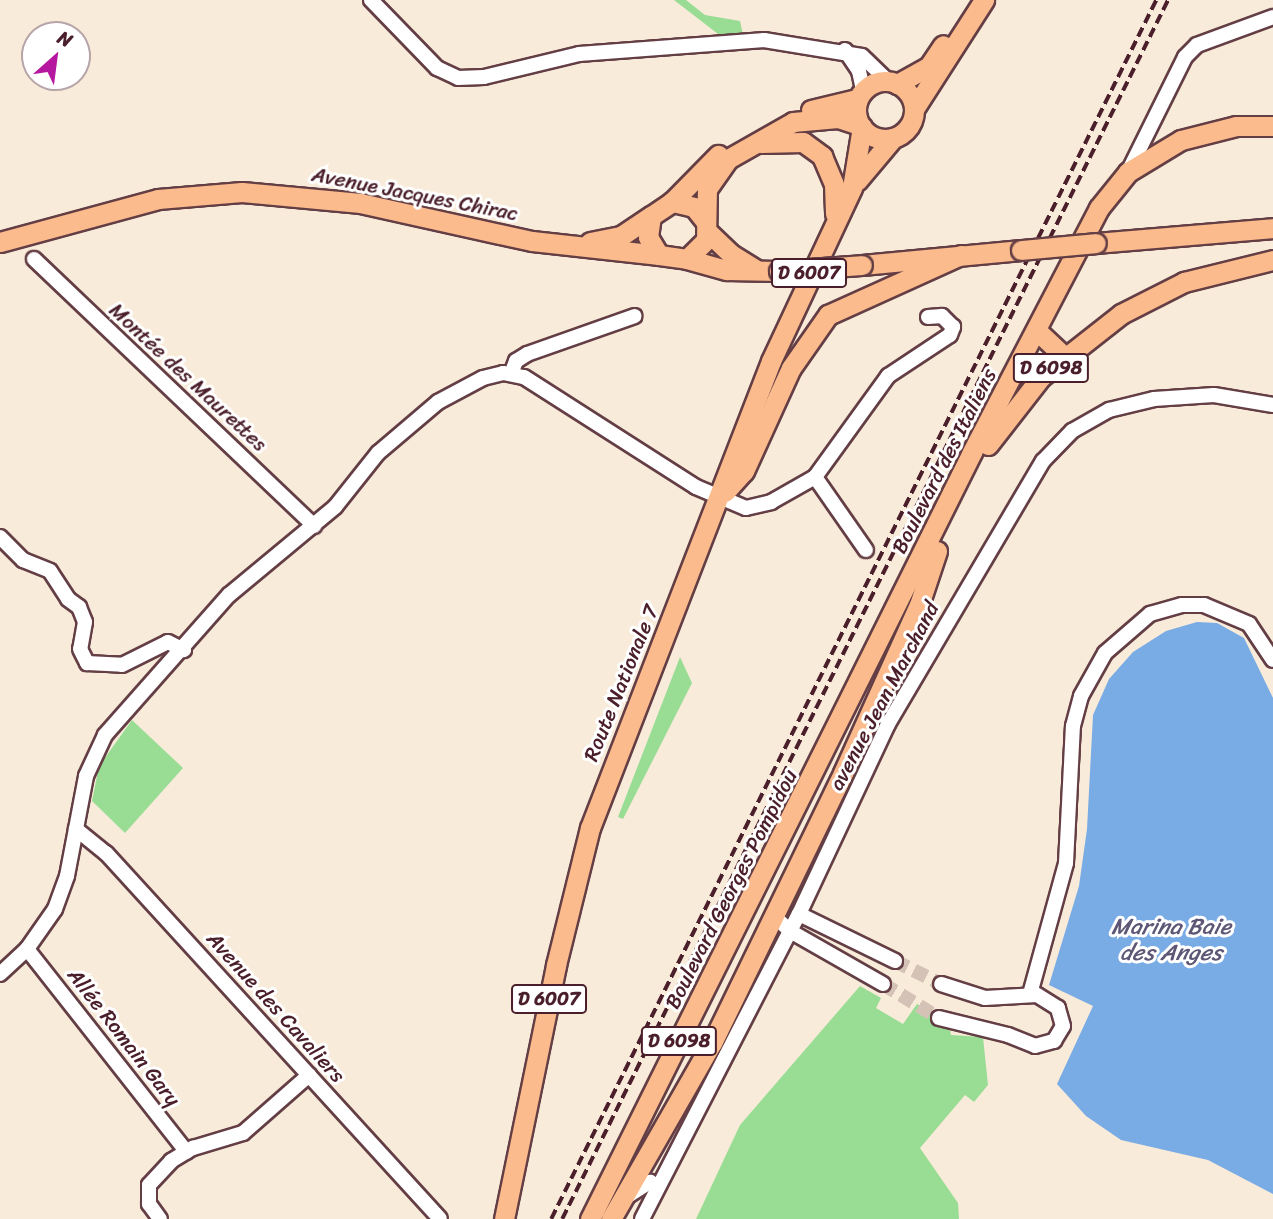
<!DOCTYPE html>
<meta charset="utf-8">
<style>
body{margin:0}
#map{position:relative;width:1273px;height:1219px;overflow:hidden;background:#f8ebd9;font-family:Sriracha,sans-serif}
div>[style]{position:absolute}
[style*='--x']{left:calc(var(--x)*1px);top:calc(var(--y)*1px);width:calc(var(--w)*1px);rotate:calc(var(--a)*1deg)}
.green>*{inset:0;background:#99dd95}
.water>*{inset:0;background:#79abe5}
.minor-tunnel>*{height:14px;margin-top:-7px;transform-origin:0;background:repeating-linear-gradient(90deg,#d5c2b6 0 14px,transparent 0 21px)}
.roads{filter:drop-shadow(2px 0 #643e45) drop-shadow(-2px 0 #643e45) drop-shadow(0 2px #643e45) drop-shadow(0 -2px #643e45)}
.minor>*{height:14px;margin:-7px;padding:0 7px;transform-origin:7px;border-radius:7px;background:#fff}
.major>*{height:19px;margin:-9.5px;padding:0 9.5px;transform-origin:9.5px;border-radius:9.5px;background:#fbbb8c}
.major>.ring{margin:-9.5px;padding:0;box-sizing:content-box;background:none;border:19px solid #fbbb8c;border-radius:50%}
.rail>*{height:3.5px;margin-top:-1.75px;transform-origin:0;background:repeating-linear-gradient(90deg,#4a1f2b 0 10px,transparent 0 15px)}
.bridges{filter:drop-shadow(2px 0 #643e45) drop-shadow(-2px 0 #643e45) drop-shadow(0 2px #643e45) drop-shadow(0 -2px #643e45)}
.major-bridge>*{height:19px;margin:-9.5px;padding:0 9.5px;transform-origin:9.5px;border-radius:9.5px;background:#fbbb8c}
span{translate:-50% -50%;white-space:nowrap;text-align:center;line-height:1.15;-webkit-text-stroke:6px #fff;paint-order:stroke}
.shield-label span{padding:2px 5px;background:#fff;border:2px solid;border-radius:5px;-webkit-text-stroke-width:0}
.shield-label{font-size:19px;color:#4a1f2b;font-weight:700}
.street-label{font-size:21px;color:#4a1f2b}
.water-label{font-size:23px;color:#5d5775;font-style:italic}
.north{position:absolute;left:21px;top:21px;width:70px;height:70px;box-sizing:border-box;background:#fff;border:2px solid #b7a5aa;border-radius:50%;rotate:28deg;font-size:19px;font-weight:700;line-height:28px;text-align:center;color:#4a1f2b}
.north::after{content:'';display:block;margin:auto;width:24px;height:32px;background:#b5179e;clip-path:polygon(50% 0,100% 100%,50% 72%,0 100%)}
</style>
<div id="map">
<div class="green">
<i style="clip-path:polygon(674px 0,686px 0,705px 15px,740px 21px,743px 35px,718px 34px)"></i>
<i style="clip-path:polygon(680px 657px,692px 683px,623px 819px,618px 817px)"></i>
<i style="clip-path:polygon(132px 720px,183px 768px,125px 833px,92px 801px,99px 766px)"></i>
<i style="clip-path:polygon(860px 986px,881px 998px,876px 1008px,903px 1024px,917px 1004px,949px 1023px,951px 1035px,983px 1037px,988px 1085px,974px 1102px,965px 1095px,920px 1148px,958px 1203px,959px 1219px,696px 1219px,740px 1125px)"></i>
</div>
<div class="water">
<i style="clip-path:polygon(1197px 622px,1217px 623px,1244px 638px,1273px 698px,1273px 1194px,1208px 1160px,1121px 1140px,1086px 1116px,1057px 1084px,1093px 1006px,1049px 985px,1079px 886px,1087px 829px,1093px 715px,1109px 679px,1133px 652px,1166px 631px)"></i>
</div>
<div class="minor-tunnel">
<i style="--x:895;--y:961;--w:51;--a:26.6"></i>
<i style="--x:883;--y:984;--w:66;--a:31.3"></i>
</div>
<div class="roads">
<div class="minor">
<i style="--x:371;--y:0;--w:95;--a:45.9"></i>
<i style="--x:437;--y:68;--w:23;--a:25"></i>
<i style="--x:458;--y:78;--w:26;--a:-2"></i>
<i style="--x:484;--y:77;--w:98;--a:-13.6"></i>
<i style="--x:579;--y:54;--w:186;--a:-4.3"></i>
<i style="--x:764;--y:40;--w:99;--a:9.3"></i>
<i style="--x:862;--y:56;--w:36;--a:44"></i>
<i style="--x:845;--y:50;--w:25;--a:56"></i>
<i style="--x:859;--y:71;--w:19;--a:78"></i>
<i style="--x:1128;--y:172;--w:128;--a:-63.6"></i>
<i style="--x:1185;--y:57;--w:17;--a:-45"></i>
<i style="--x:1197;--y:45;--w:81;--a:-20.2"></i>
<i style="--x:34;--y:259;--w:387;--a:43.6"></i>
<i style="--x:511;--y:374;--w:14;--a:-69"></i>
<i style="--x:516;--y:361;--w:13;--a:-32"></i>
<i style="--x:527;--y:354;--w:114;--a:-19.4"></i>
<i style="--x:815;--y:477;--w:89;--a:55.1"></i>
<i style="--x:0;--y:537;--w:33;--a:45"></i>
<i style="--x:23;--y:560;--w:29;--a:22"></i>
<i style="--x:50;--y:571;--w:33;--a:57"></i>
<i style="--x:68;--y:599;--w:14;--a:36"></i>
<i style="--x:79;--y:607;--w:16;--a:68"></i>
<i style="--x:85;--y:622;--w:27;--a:100"></i>
<i style="--x:80;--y:649;--w:16;--a:63"></i>
<i style="--x:87;--y:663;--w:35;--a:3"></i>
<i style="--x:122;--y:665;--w:51;--a:-26.6"></i>
<i style="--x:168;--y:642;--w:18;--a:27"></i>
<i style="--x:76;--y:829;--w:38;--a:39"></i>
<i style="--x:106;--y:853;--w:495;--a:47.6"></i>
<i style="--x:799;--y:914;--w:107;--a:26.1"></i>
<i style="--x:774;--y:916;--w:22;--a:43"></i>
<i style="--x:790;--y:931;--w:107;--a:29.7"></i>
<i style="--x:27;--y:949;--w:258;--a:51.8"></i>
<i style="--x:0;--y:974;--w:37;--a:-43"></i>
<i style="--x:27;--y:949;--w:49;--a:-55"></i>
<i style="--x:55;--y:909;--w:35;--a:-70"></i>
<i style="--x:67;--y:876;--w:102;--a:-79.2"></i>
<i style="--x:86;--y:776;--w:45;--a:-65.1"></i>
<i style="--x:105;--y:735;--w:187;--a:-48.5"></i>
<i style="--x:229;--y:595;--w:138;--a:-39.7"></i>
<i style="--x:335;--y:507;--w:69;--a:-51.5"></i>
<i style="--x:378;--y:453;--w:79;--a:-40.4"></i>
<i style="--x:438;--y:402;--w:51;--a:-28.1"></i>
<i style="--x:483;--y:378;--w:21;--a:-14"></i>
<i style="--x:503;--y:373;--w:21;--a:11"></i>
<i style="--x:524;--y:377;--w:204;--a:32.6"></i>
<i style="--x:696;--y:487;--w:54;--a:22.8"></i>
<i style="--x:746;--y:508;--w:26;--a:-13"></i>
<i style="--x:771;--y:502;--w:51;--a:-29.6"></i>
<i style="--x:815;--y:477;--w:125;--a:-54.1"></i>
<i style="--x:888;--y:376;--w:74;--a:-33.5"></i>
<i style="--x:950;--y:335;--w:9;--a:-69"></i>
<i style="--x:953;--y:327;--w:16;--a:-135"></i>
<i style="--x:942;--y:316;--w:14;--a:176"></i>
<i style="--x:1030;--y:994;--w:136;--a:-74.6"></i>
<i style="--x:1066;--y:863;--w:137;--a:-87.1"></i>
<i style="--x:1073;--y:726;--w:31;--a:-75"></i>
<i style="--x:1081;--y:696;--w:49;--a:-60.8"></i>
<i style="--x:1105;--y:653;--w:60;--a:-40.9"></i>
<i style="--x:1150;--y:614;--w:33;--a:-16"></i>
<i style="--x:1182;--y:605;--w:22;--a:0"></i>
<i style="--x:1204;--y:605;--w:49;--a:22.9"></i>
<i style="--x:1249;--y:624;--w:43;--a:56.3"></i>
<i style="--x:939;--y:1018;--w:71;--a:13.8"></i>
<i style="--x:1008;--y:1035;--w:29;--a:22"></i>
<i style="--x:1035;--y:1046;--w:20;--a:-15"></i>
<i style="--x:1054;--y:1041;--w:17;--a:-59"></i>
<i style="--x:1063;--y:1026;--w:19;--a:-106"></i>
<i style="--x:1058;--y:1008;--w:25;--a:-148"></i>
<i style="--x:1037;--y:995;--w:52;--a:176.7"></i>
<i style="--x:985;--y:998;--w:46;--a:-162.3"></i>
<i style="--x:625;--y:1198;--w:30;--a:-33"></i>
<i style="--x:650;--y:1182;--w:9;--a:27"></i>
<i style="--x:160;--y:1219;--w:19;--a:-126"></i>
<i style="--x:149;--y:1204;--w:19;--a:-90"></i>
<i style="--x:149;--y:1185;--w:33;--a:-47"></i>
<i style="--x:171;--y:1161;--w:26;--a:-31"></i>
<i style="--x:193;--y:1148;--w:52;--a:-16.7"></i>
<i style="--x:243;--y:1133;--w:88;--a:-41.3"></i>
<i style="--x:642;--y:1219;--w:343;--a:-62.8"></i>
<i style="--x:799;--y:914;--w:210;--a:-64.9"></i>
<i style="--x:888;--y:724;--w:305;--a:-59.5"></i>
<i style="--x:1043;--y:461;--w:42;--a:-46"></i>
<i style="--x:1072;--y:431;--w:43;--a:-29.6"></i>
<i style="--x:1109;--y:410;--w:46;--a:-13.7"></i>
<i style="--x:1154;--y:399;--w:60;--a:-3.8"></i>
<i style="--x:1214;--y:395;--w:60;--a:9.6"></i>
</div>
<div class="major">
<i class="ring" style="left:856px;top:81px;width:39px;height:39px"></i>
<i style="--x:897;--y:84;--w:37;--a:-29"></i>
<i style="--x:929;--y:66;--w:25;--a:-56"></i>
<i style="--x:914;--y:109;--w:130;--a:-57.3"></i>
<i style="--x:811;--y:110;--w:47;--a:-13.4"></i>
<i style="--x:761;--y:143;--w:42;--a:-1.4"></i>
<i style="--x:803;--y:142;--w:24;--a:36"></i>
<i style="--x:822;--y:156;--w:30;--a:67"></i>
<i style="--x:834;--y:184;--w:30;--a:88"></i>
<i style="--x:857;--y:181;--w:56;--a:-50.1"></i>
<i style="--x:672;--y:202;--w:66;--a:-45.6"></i>
<i style="--x:705;--y:221;--w:18;--a:-128"></i>
<i style="--x:694;--y:207;--w:23;--a:-167"></i>
<i style="--x:672;--y:202;--w:25;--a:146"></i>
<i style="--x:651;--y:216;--w:21;--a:98"></i>
<i style="--x:648;--y:237;--w:21;--a:59"></i>
<i style="--x:659;--y:255;--w:28;--a:8"></i>
<i style="--x:687;--y:259;--w:27;--a:-45"></i>
<i style="--x:706;--y:240;--w:51;--a:-88.9"></i>
<i style="--x:707;--y:189;--w:37;--a:-55"></i>
<i style="--x:728;--y:159;--w:75;--a:-29.6"></i>
<i style="--x:793;--y:122;--w:45;--a:-5.1"></i>
<i style="--x:838;--y:118;--w:23;--a:18"></i>
<i style="--x:707;--y:231;--w:33;--a:44"></i>
<i style="--x:731;--y:254;--w:28;--a:32"></i>
<i style="--x:0;--y:242;--w:164;--a:-15.2"></i>
<i style="--x:158;--y:199;--w:84;--a:-4.8"></i>
<i style="--x:242;--y:192;--w:119;--a:5.3"></i>
<i style="--x:360;--y:203;--w:176;--a:12.5"></i>
<i style="--x:532;--y:241;--w:128;--a:6.3"></i>
<i style="--x:590;--y:242;--w:32;--a:-11"></i>
<i style="--x:621;--y:236;--w:36;--a:-34"></i>
<i style="--x:1096;--y:243;--w:178;--a:-4.8"></i>
<i style="--x:687;--y:259;--w:41;--a:15.8"></i>
<i style="--x:726;--y:270;--w:53;--a:1.1"></i>
<i style="--x:862;--y:265;--w:160;--a:-5.4"></i>
<i style="--x:1036;--y:330;--w:38;--a:43"></i>
<i style="--x:988;--y:445;--w:86;--a:-52.1"></i>
<i style="--x:1041;--y:377;--w:102;--a:-38.2"></i>
<i style="--x:1121;--y:314;--w:71;--a:-26.9"></i>
<i style="--x:1184;--y:282;--w:92;--a:-13.9"></i>
<i style="--x:725;--y:492;--w:28;--a:-48"></i>
<i style="--x:744;--y:471;--w:113;--a:-65.5"></i>
<i style="--x:791;--y:368;--w:65;--a:-55.1"></i>
<i style="--x:828;--y:315;--w:146;--a:-24.3"></i>
<i style="--x:504;--y:1219;--w:259;--a:-78.4"></i>
<i style="--x:556;--y:965;--w:141;--a:-76.1"></i>
<i style="--x:590;--y:828;--w:501;--a:-68.81"></i>
<i style="--x:771;--y:361;--w:191;--a:-64.9"></i>
<i style="--x:852;--y:188;--w:62;--a:-80.7"></i>
<i style="--x:590;--y:1219;--w:857;--a:-63.52"></i>
<i style="--x:972;--y:452;--w:275;--a:-62.5"></i>
<i style="--x:1099;--y:208;--w:46;--a:-51.1"></i>
<i style="--x:1128;--y:172;--w:62;--a:-31.1"></i>
<i style="--x:1181;--y:140;--w:57;--a:-14.3"></i>
<i style="--x:1236;--y:126;--w:37;--a:0"></i>
<i style="--x:611;--y:1219;--w:203;--a:-60.2"></i>
<i style="--x:712;--y:1043;--w:300;--a:-64.1"></i>
<i style="--x:843;--y:773;--w:184;--a:-65.7"></i>
<i style="--x:919;--y:605;--w:57;--a:-71.6"></i>
</div>
</div>
<div class="rail">
<i style="--x:551;--y:1219;--w:1361;--a:-63.6"></i>
<i style="--x:562;--y:1219;--w:1361;--a:-63.57"></i>
</div>
<div class="bridges">
<div class="major-bridge">
<i style="--x:1021;--y:250;--w:75;--a:-5.3"></i>
<i style="--x:779;--y:271;--w:83;--a:-4.1"></i>
</div>
</div>
<div class="shield-label">
<span style="left:809px;top:273px">D 6007</span>
<span style="left:1051px;top:368px">D 6098</span>
<span style="left:549px;top:999px">D 6007</span>
<span style="left:679px;top:1041px">D 6098</span>
</div>
<div class="street-label">
<span style="left:415px;top:194px;rotate:11deg">Avenue Jacques Chirac</span>
<span style="left:188px;top:377px;rotate:43deg">Montée des Maurettes</span>
<span style="left:944px;top:461px;rotate:-63deg">Boulevard des Italiens</span>
<span style="left:621px;top:683px;rotate:-68deg">Route Nationale 7</span>
<span style="left:884px;top:696px;rotate:-62deg">avenue Jean Marchand</span>
<span style="left:731px;top:889px;rotate:-63deg">Boulevard Georges Pompidou</span>
<span style="left:276px;top:1007px;rotate:48deg">Avenue des Cavaliers</span>
<span style="left:124px;top:1037px;rotate:52deg">Allée Romain Gary</span>
</div>
<div class="water-label">
<span style="left:1171px;top:940px">Marina Baie<br>des Anges</span>
</div>
<div class="north">N</div>
</div>
